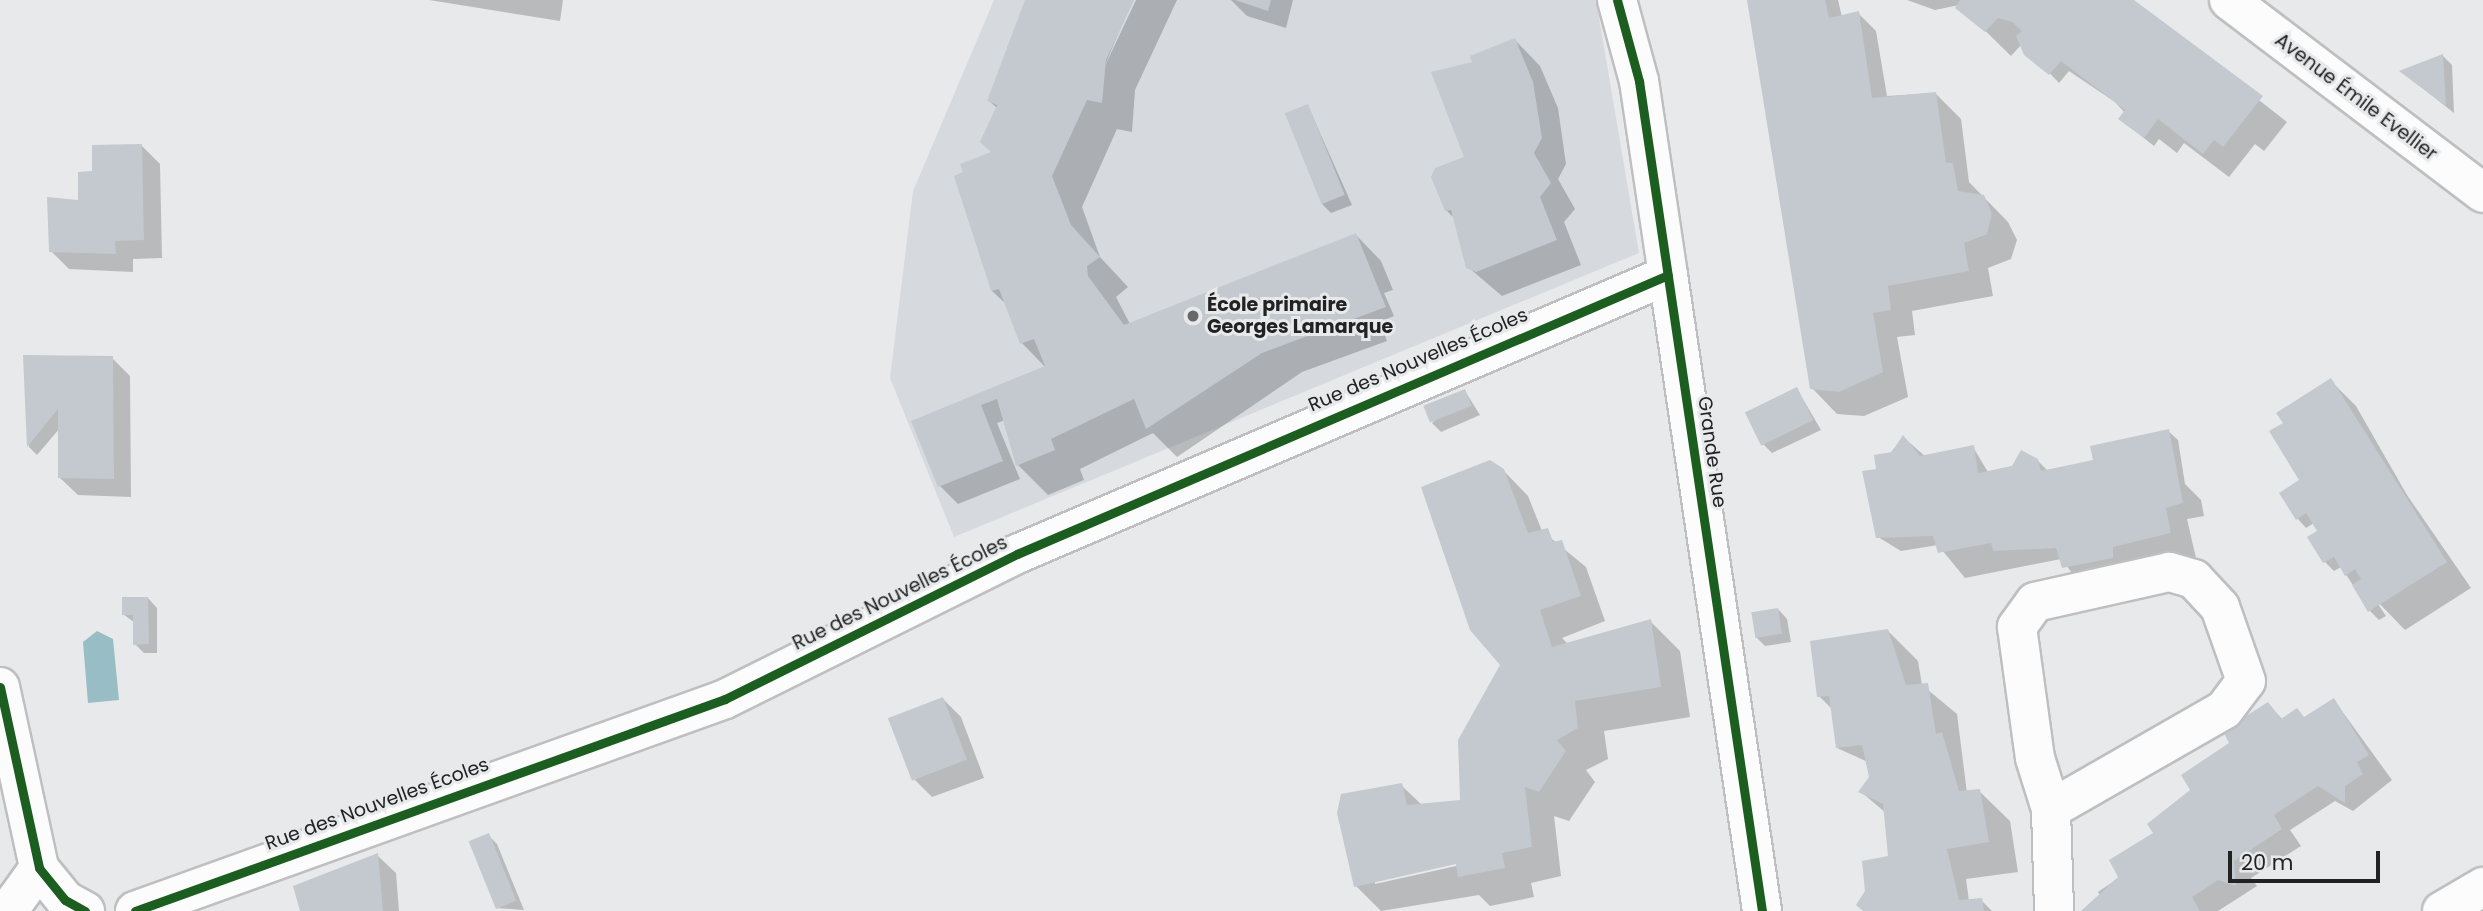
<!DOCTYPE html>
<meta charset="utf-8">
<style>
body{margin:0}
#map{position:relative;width:2483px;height:911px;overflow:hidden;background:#e8e9ea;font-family:Poppins,sans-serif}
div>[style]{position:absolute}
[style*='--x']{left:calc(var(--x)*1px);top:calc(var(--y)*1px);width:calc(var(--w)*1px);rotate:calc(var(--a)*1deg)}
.built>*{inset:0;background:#d6dadf}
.water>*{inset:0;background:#99bdc4}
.shadow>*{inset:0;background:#0003}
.building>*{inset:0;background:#c3c9cf;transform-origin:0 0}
.roads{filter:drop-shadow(2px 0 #bebfc0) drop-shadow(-2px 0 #bebfc0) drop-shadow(0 2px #bebfc0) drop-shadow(0 -2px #bebfc0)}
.minor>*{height:38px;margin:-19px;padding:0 19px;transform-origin:19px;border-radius:19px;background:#fcfcfc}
.tertiary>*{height:38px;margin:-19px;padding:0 19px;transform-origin:19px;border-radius:19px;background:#fcfcfc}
.primary>*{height:38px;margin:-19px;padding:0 19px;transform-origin:19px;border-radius:19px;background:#fcfcfc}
.cycleway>*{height:9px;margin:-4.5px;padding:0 4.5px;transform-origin:4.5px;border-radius:4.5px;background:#1b5e20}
.dots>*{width:19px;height:19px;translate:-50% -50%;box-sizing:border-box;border:4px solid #e7e9eb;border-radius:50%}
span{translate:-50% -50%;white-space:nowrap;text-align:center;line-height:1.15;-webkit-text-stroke:6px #e7e9eb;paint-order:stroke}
.street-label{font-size:19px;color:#222223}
.poi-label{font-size:19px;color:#222223;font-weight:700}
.left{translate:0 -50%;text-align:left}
.scale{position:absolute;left:2228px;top:851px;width:152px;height:32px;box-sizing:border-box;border:4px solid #222223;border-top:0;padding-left:9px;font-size:21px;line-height:24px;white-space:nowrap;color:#222223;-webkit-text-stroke:5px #e7e9eb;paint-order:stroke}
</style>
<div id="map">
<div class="built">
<i style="clip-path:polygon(994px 0,1596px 0,1639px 253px,954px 537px,890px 378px,913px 191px)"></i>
</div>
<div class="water">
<i style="clip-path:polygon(97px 631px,113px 639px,119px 700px,88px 703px,83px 642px)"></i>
</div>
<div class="shadow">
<i style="clip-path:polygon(429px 0,563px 0,560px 21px)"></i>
<i style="clip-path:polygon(1027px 0,1132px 0,1104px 68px,1136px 0,1177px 0,1135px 90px,1132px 132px,1117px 129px,1082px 207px,1100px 257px,1128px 287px,1116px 297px,1130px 324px,1356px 235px,1381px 261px,1393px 290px,1384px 293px,1394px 316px,1380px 322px,1387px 341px,1302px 372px,1177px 457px,1153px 433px,1080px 469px,1084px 480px,1048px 495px,1018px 465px,1005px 420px,997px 423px,1020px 479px,958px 504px,940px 486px,913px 422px,1046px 368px,1022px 343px,1007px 305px,992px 291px,997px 108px,989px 101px)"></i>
<i style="clip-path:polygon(1231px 0,1293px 0,1286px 28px,1247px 16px)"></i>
<i style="clip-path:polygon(1749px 0,1838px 0,1842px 17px,1858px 13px,1876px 31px,1887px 96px,1935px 93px,1961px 119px,1969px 182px,2008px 222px,2017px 240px,2011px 259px,1988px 268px,1993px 296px,1912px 311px,1915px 335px,1897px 337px,1908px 397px,1864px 416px,1837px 414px,1812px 388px)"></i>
<i style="clip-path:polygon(1907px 0,2131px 0,2287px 122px,2264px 151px,2255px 144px,2229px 177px,2184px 143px,2177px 153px,2159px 139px,2154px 146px,2120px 119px,2125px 113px,2115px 102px,2069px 71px,2059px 83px,2022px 44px,2011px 56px,1959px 5px,1935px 10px)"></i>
<i style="clip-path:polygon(1515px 40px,1540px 66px,1558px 108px,1566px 164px,1558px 179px,1575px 209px,1564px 222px,1581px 265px,1502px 296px,1468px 267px,1455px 219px,1446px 210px,1467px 158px,1475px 63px)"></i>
<i style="clip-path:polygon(2443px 56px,2452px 65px,2454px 113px,2402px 72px)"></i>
<i style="clip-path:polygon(1308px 106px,1352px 205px,1331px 213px,1322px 204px)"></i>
<i style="clip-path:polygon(142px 146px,160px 164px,162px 258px,133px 259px,133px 272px,69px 269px,51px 251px,94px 173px)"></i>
<i style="clip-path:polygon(25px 356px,112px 358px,130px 376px,131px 497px,78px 495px,59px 477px,60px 428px,37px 455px,29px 447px)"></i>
<i style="clip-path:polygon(2331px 381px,2356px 406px,2407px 495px,2471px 588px,2405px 630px,2374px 598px,2386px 616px,2379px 620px,2370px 611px,2341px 567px,2334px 571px,2325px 562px,2309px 538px,2319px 531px,2314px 523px,2306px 528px,2297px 518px,2301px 481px,2286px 423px)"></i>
<i style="clip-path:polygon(1797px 389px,1821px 430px,1772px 453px,1762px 443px)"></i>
<i style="clip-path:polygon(1465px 391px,1480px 415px,1441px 432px,1432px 423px)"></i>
<i style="clip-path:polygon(2168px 431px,2178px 440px,2185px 484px,2201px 500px,2204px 516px,2187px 519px,2196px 558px,2088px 593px,2061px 559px,1965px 578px,1938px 545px,1901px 551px,1878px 537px,1878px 469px,1903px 437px,1926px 457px,1973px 447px,1988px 472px,2037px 460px,2047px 470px,2095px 462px)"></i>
<i style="clip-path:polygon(evenodd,1503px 470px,1528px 496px,1542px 531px,1586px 567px,1605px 621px,1562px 638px,1568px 644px,1650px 621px,1680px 651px,1690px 717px,1604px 731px,1608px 759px,1586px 770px,1595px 782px,1569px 821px,1554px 816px,1561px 876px,1531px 883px,1534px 897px,1490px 906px,1479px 895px,1381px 911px,1356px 886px,1401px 785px,1422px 805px,1462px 801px,1502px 664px,1503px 470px,1464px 860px,1465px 864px,1375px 884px,1375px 880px,1464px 860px)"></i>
<i style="clip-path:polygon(148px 598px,157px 608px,157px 653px,144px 653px,135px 644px,135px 623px,123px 614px)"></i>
<i style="clip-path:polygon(1778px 609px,1787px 619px,1791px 642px,1765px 646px,1756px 637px)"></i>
<i style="clip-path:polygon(1888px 631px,1918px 661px,1922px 685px,1957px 714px,1967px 793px,1979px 791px,2010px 821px,2018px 872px,1966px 879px,1969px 901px,1981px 900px,1992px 911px,1864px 911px,1892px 857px,1886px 813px,1860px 791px,1871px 778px,1868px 762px,1837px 748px,1833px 710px,1819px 696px)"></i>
<i style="clip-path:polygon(943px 699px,961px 717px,984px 778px,932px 797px,914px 779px)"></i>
<i style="clip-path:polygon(2334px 700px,2392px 780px,2353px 811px,2335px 801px,2290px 830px,2301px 846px,2251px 878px,2257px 886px,2218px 911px,2084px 911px,2103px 899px,2098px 892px,2117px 879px,2268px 704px,2283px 720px,2305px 719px)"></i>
<i style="clip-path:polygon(488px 835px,497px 844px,524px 910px,496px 908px)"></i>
<i style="clip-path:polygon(378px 856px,396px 873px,399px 911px,302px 911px)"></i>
</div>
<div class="building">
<i style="clip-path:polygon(1025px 0,1134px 0,1106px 60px,1102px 103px,1087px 100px,1052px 176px,1071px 225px,1100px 257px,1087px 266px,1088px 276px,1124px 325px,1356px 233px,1386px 307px,1262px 353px,1146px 429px,1134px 399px,1051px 439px,1055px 450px,1016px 466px,997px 399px,981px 405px,1003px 461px,938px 487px,911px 421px,1045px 366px,1034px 339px,1020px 344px,999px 289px,991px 291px,954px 176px,963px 172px,960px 164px,991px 152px,980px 142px,997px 105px,987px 101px)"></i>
<i style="clip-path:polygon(1235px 0,1271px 0,1268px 11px)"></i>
<i style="clip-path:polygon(1747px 0,1825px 0,1829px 18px,1859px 11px,1872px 98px,1936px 92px,1946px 163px,1953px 163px,1958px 191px,1984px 195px,1992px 214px,1987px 234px,1964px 243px,1969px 271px,1888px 286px,1891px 310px,1873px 313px,1883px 372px,1839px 392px,1810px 389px)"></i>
<i style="clip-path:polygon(1960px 0,2134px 0,2263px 96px,2223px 147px,2214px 140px,2203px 154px,2158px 119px,2144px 138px,2118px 119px,2125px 110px,2061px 61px,2049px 75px,2024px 55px,2016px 36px,2022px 31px,2012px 22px,1998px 18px,1985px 32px,1955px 8px)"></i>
<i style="clip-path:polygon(1515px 38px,1533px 82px,1542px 138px,1534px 153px,1551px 183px,1540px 197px,1557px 240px,1476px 272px,1466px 268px,1451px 210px,1445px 211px,1431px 177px,1435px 168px,1464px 157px,1431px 72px,1472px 62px,1470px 56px)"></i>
<i style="clip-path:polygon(2443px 54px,2446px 106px,2399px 71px)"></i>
<i style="left:1308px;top:104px;width:98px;height:25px;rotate:68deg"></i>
<i style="clip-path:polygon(142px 144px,144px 240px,115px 241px,116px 254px,49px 252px,47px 197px,78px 200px,78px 172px,92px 171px,92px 145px)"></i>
<i style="clip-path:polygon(23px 355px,113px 356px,114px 479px,58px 478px,58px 409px,27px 447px)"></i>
<i style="clip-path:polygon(2331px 378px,2447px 562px,2368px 612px,2352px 585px,2361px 579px,2355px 569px,2345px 576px,2334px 557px,2323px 563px,2307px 537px,2317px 531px,2306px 513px,2296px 520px,2279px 493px,2299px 480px,2269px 431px,2283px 423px,2276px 413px)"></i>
<i style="left:1797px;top:387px;width:37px;height:58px;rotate:64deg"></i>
<i style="left:1465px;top:389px;width:18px;height:45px;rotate:68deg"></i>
<i style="clip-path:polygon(2169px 429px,2183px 503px,2166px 508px,2171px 533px,2113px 547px,2113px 558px,2062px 568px,2056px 548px,1993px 551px,1991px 543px,1938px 553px,1933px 536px,1876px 538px,1862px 471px,1876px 469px,1874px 455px,1892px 452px,1903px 435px,1920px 456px,1974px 445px,1978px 473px,2012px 466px,2021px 450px,2038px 459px,2041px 471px,2093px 460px,2090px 446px)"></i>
<i style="clip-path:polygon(1490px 460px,1504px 469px,1528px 533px,1548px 528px,1553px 542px,1562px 540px,1581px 596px,1540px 610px,1552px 647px,1651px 619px,1661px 687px,1575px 701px,1578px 728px,1557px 740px,1566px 751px,1539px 792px,1525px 787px,1532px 847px,1502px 853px,1505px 868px,1458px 877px,1456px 864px,1354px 887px,1337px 813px,1341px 794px,1402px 783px,1407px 805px,1460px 800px,1458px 740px,1500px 665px,1470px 630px,1421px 487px)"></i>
<i style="clip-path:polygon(122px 597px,148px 597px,149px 644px,133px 645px,133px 615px,122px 615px)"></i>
<i style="left:1778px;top:608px;width:26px;height:27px;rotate:81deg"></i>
<i style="clip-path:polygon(1888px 629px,1906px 685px,1928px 683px,1936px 734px,1942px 732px,1959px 791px,1980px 789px,1989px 842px,1947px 849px,1959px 900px,1982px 898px,1984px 911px,1863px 911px,1856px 905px,1865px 891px,1862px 861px,1888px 856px,1883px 804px,1858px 792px,1869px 777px,1862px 745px,1836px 748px,1829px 696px,1817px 697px,1810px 641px)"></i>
<i style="left:943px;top:697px;width:67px;height:59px;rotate:69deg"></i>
<i style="clip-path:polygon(2334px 698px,2369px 755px,2357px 762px,2363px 774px,2345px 786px,2345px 803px,2318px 786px,2274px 815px,2282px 829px,2234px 861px,2236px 886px,2218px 880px,2192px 897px,2200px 911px,2081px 911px,2118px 877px,2109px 860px,2153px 833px,2147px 824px,2190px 790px,2181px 775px,2229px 743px,2223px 731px,2268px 702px,2281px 719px,2297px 708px,2304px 717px)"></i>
<i style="left:489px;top:833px;width:73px;height:22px;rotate:68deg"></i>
<i style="clip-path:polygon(378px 853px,383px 911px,300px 911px,293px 886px)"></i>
</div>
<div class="roads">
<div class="minor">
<i style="--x:0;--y:687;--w:185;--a:77.8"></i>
<i style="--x:39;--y:868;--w:41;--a:50.9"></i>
<i style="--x:65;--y:900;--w:23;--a:29"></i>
<i style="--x:2051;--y:809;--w:199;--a:-29.8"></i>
<i style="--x:2224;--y:710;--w:36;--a:-53"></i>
<i style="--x:2246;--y:681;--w:78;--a:-109.4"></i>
<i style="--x:2220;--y:607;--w:38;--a:-133"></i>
<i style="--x:2194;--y:579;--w:26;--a:-164"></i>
<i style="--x:2169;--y:572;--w:137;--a:167.4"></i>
<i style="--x:2035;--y:602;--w:31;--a:126"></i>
<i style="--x:2017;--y:627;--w:132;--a:82.2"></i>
<i style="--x:2035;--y:758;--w:53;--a:72.6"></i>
<i style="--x:2051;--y:809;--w:102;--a:88.3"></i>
<i style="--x:8;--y:911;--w:53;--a:-54.2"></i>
<i style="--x:135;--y:911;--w:627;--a:-19.76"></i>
<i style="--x:725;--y:699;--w:326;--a:-26.4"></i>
<i style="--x:1017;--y:554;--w:708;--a:-23.2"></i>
<i style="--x:1668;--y:275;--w:196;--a:-98.5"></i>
<i style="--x:1639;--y:81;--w:84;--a:-105.2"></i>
<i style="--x:2442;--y:911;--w:48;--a:-30.3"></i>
</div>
<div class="tertiary">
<i style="--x:1668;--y:275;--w:643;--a:81.59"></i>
</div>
<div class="primary">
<i style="--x:2229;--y:0;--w:319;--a:37.2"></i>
</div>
</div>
<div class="cycleway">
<i style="--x:1617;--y:0;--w:84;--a:74.8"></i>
<i style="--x:1639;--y:81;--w:839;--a:81.57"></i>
<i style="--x:0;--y:687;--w:185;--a:77.8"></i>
<i style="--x:39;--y:868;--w:41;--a:50.9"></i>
<i style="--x:65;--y:900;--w:23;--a:29"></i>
<i style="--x:135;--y:911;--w:627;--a:-19.76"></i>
<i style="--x:725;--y:699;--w:326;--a:-26.4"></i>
<i style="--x:1017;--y:554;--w:708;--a:-23.2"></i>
</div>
<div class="dots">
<i style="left:1193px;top:316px;background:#676869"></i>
</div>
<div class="street-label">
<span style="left:2356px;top:97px;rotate:37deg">Avenue Émile Evellier</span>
<span style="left:1418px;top:360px;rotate:-23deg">Rue des Nouvelles Écoles</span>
<span style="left:1712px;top:452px;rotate:82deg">Grande Rue</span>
<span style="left:900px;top:593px;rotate:-26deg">Rue des Nouvelles Écoles</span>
<span style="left:377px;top:804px;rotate:-20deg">Rue des Nouvelles Écoles</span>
</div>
<div class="poi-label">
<span class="left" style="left:1207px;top:316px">École primaire<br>Georges Lamarque</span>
</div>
<div class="scale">20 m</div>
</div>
